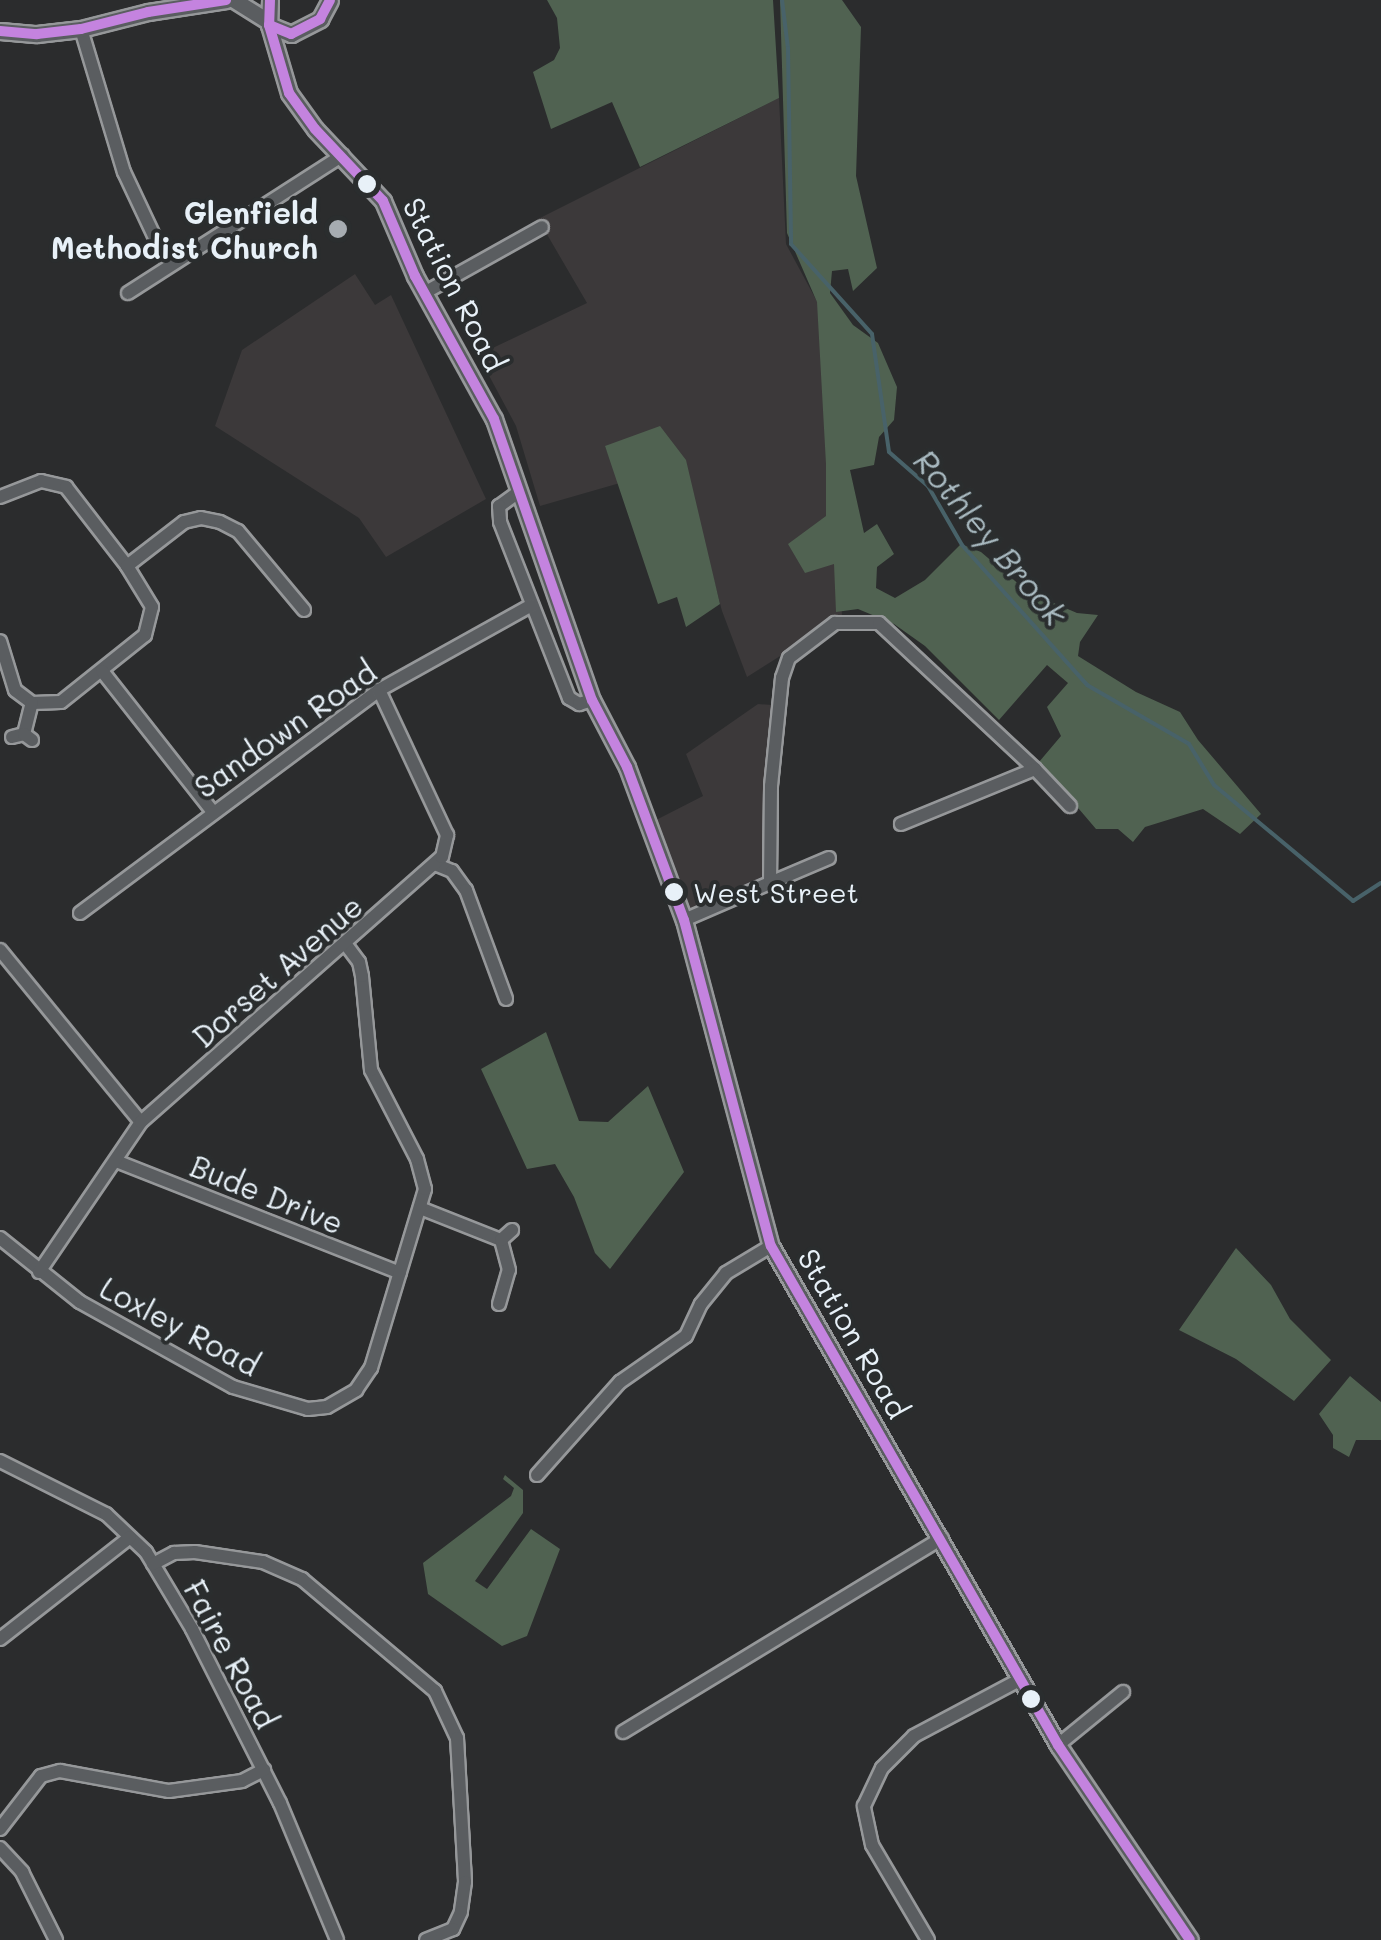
<!DOCTYPE html>
<style>
body{margin:0}
#map{position:relative;width:1381px;height:1940px;overflow:hidden;background:#2b2c2d;font-family:Mali,sans-serif}
div>[style]{position:absolute}
[style*='--x']{left:calc(var(--x)*1px);top:calc(var(--y)*1px);width:calc(var(--w)*1px);rotate:calc(var(--a)*1deg)}
.built>*{inset:0;background:#3c393a}
.green>*{inset:0;background:#506251}
.stream>*{height:4px;margin:-2px;padding:0 2px;transform-origin:2px;border-radius:2px;background:#486269}
.roads{filter:drop-shadow(2px 0 #96989a) drop-shadow(-2px 0 #96989a) drop-shadow(0 2px #96989a) drop-shadow(0 -2px #96989a)}
.minor>*{height:12px;margin:-6px;padding:0 6px;transform-origin:6px;border-radius:6px;background:#5a5d60}
.tertiary>*{height:15px;margin:-7.5px;padding:0 7.5px;transform-origin:7.5px;border-radius:7.5px;background:#5a5d60}
.bus-1>*{height:10px;margin:-5px;padding:0 5px;transform-origin:5px;border-radius:5px;background:#c483df}
.dots>*{width:28px;height:28px;translate:-50% -50%;box-sizing:border-box;border:5px solid #2a2d2e;border-radius:50%}
span{translate:-50% -50%;white-space:nowrap;text-align:center;line-height:1.15;-webkit-text-stroke:8px #2a2d2e;paint-order:stroke}
.bus-label{font-size:28px;color:#e8f1f8}
.left{translate:0 -50%;text-align:left}
.poi-label{font-size:30px;color:#e8f1f8;font-weight:700}
.right{translate:-100% -50%;text-align:right}
.street-label{font-size:30px;color:#e8f1f8}
.water-label{font-size:32px;color:#a9bac1;font-style:italic}
</style>
<div id="map">
<div class="built">
<i style="clip-path:polygon(779px 98px,786px 244px,833px 331px,842px 617px,747px 677px,722px 611px,705px 546px,605px 446px,620px 483px,540px 506px,516px 426px,478px 355px,587px 303px,538px 219px)"></i>
<i style="clip-path:polygon(355px 274px,375px 305px,391px 295px,486px 499px,386px 557px,359px 518px,215px 426px,242px 350px)"></i>
<i style="clip-path:polygon(758px 704px,772px 705px,765px 787px,764px 878px,688px 912px,656px 820px,703px 796px,686px 754px)"></i>
</div>
<div class="green">
<i style="clip-path:polygon(547px 0,773px 0,779px 98px,640px 167px,612px 102px,551px 129px,533px 72px,554px 60px,560px 48px,557px 18px)"></i>
<i style="clip-path:polygon(780px 0,842px 0,861px 27px,856px 176px,877px 268px,853px 291px,848px 269px,832px 271px,830px 293px,853px 325px,878px 343px,897px 387px,894px 420px,879px 437px,874px 465px,850px 470px,864px 533px,877px 524px,894px 554px,877px 567px,876px 588px,895px 598px,925px 580px,961px 544px,981px 552px,1028px 592px,1077px 613px,1098px 615px,1080px 642px,1078px 656px,1136px 692px,1180px 712px,1198px 740px,1261px 814px,1240px 834px,1203px 809px,1145px 827px,1133px 842px,1118px 829px,1096px 829px,1039px 762px,1061px 736px,1047px 707px,1068px 683px,1047px 665px,999px 720px,925px 646px,894px 624px,858px 609px,836px 612px,834px 564px,805px 573px,788px 544px,826px 516px,826px 464px,817px 302px,787px 233px)"></i>
<i style="clip-path:polygon(660px 426px,686px 460px,720px 604px,686px 627px,677px 597px,658px 604px,605px 446px)"></i>
<i style="clip-path:polygon(546px 1032px,579px 1121px,608px 1122px,648px 1086px,684px 1172px,610px 1269px,595px 1253px,574px 1197px,555px 1164px,527px 1169px,481px 1069px)"></i>
<i style="clip-path:polygon(1236px 1248px,1271px 1285px,1290px 1319px,1331px 1360px,1294px 1401px,1236px 1359px,1179px 1330px)"></i>
<i style="clip-path:polygon(1350px 1376px,1381px 1402px,1381px 1440px,1356px 1440px,1349px 1457px,1333px 1448px,1333px 1435px,1319px 1414px)"></i>
<i style="clip-path:polygon(505px 1475px,523px 1490px,523px 1513px,475px 1581px,487px 1589px,531px 1529px,560px 1549px,527px 1636px,502px 1646px,428px 1594px,423px 1563px,511px 1496px,514px 1488px,503px 1479px)"></i>
</div>
<div class="stream">
<i style="--x:782;--y:0;--w:48;--a:82.9"></i>
<i style="--x:788;--y:48;--w:196;--a:89.1"></i>
<i style="--x:791;--y:244;--w:121;--a:48"></i>
<i style="--x:872;--y:334;--w:119;--a:81.8"></i>
<i style="--x:889;--y:452;--w:52;--a:41.1"></i>
<i style="--x:928;--y:486;--w:68;--a:60"></i>
<i style="--x:962;--y:545;--w:188;--a:48.2"></i>
<i style="--x:1087;--y:685;--w:118;--a:30"></i>
<i style="--x:1189;--y:744;--w:48;--a:58.6"></i>
<i style="--x:1214;--y:785;--w:181;--a:39.8"></i>
<i style="--x:1353;--y:901;--w:33;--a:-33"></i>
</div>
<div class="roads">
<div class="minor">
<i style="--x:81;--y:29;--w:149;--a:73.3"></i>
<i style="--x:124;--y:172;--w:92;--a:64.8"></i>
<i style="--x:128;--y:293;--w:255;--a:-32.7"></i>
<i style="--x:424;--y:293;--w:135;--a:-29.2"></i>
<i style="--x:520;--y:491;--w:26;--a:144"></i>
<i style="--x:499;--y:506;--w:16;--a:86"></i>
<i style="--x:500;--y:522;--w:189;--a:68.6"></i>
<i style="--x:569;--y:698;--w:12;--a:31"></i>
<i style="--x:579;--y:704;--w:14;--a:-17"></i>
<i style="--x:0;--y:497;--w:44;--a:-21.3"></i>
<i style="--x:41;--y:481;--w:26;--a:13"></i>
<i style="--x:66;--y:487;--w:100;--a:52.3"></i>
<i style="--x:127;--y:566;--w:48;--a:58.6"></i>
<i style="--x:152;--y:607;--w:29;--a:104"></i>
<i style="--x:145;--y:635;--w:107;--a:141.4"></i>
<i style="--x:61;--y:702;--w:29;--a:178"></i>
<i style="--x:32;--y:703;--w:21;--a:-143"></i>
<i style="--x:15;--y:690;--w:51;--a:-107"></i>
<i style="--x:127;--y:566;--w:72;--a:-37.7"></i>
<i style="--x:184;--y:522;--w:17;--a:-13"></i>
<i style="--x:201;--y:518;--w:19;--a:12"></i>
<i style="--x:220;--y:522;--w:20;--a:27"></i>
<i style="--x:238;--y:531;--w:103;--a:50.1"></i>
<i style="--x:102;--y:671;--w:178;--a:51.8"></i>
<i style="--x:24;--y:734;--w:32;--a:-76"></i>
<i style="--x:12;--y:737;--w:12;--a:-14"></i>
<i style="--x:24;--y:734;--w:10;--a:37"></i>
<i style="--x:1035;--y:769;--w:51;--a:46.6"></i>
<i style="--x:437;--y:865;--w:16;--a:22"></i>
<i style="--x:452;--y:871;--w:24;--a:54"></i>
<i style="--x:466;--y:890;--w:116;--a:69.8"></i>
<i style="--x:770;--y:883;--w:64;--a:-23"></i>
<i style="--x:80;--y:913;--w:373;--a:-36.7"></i>
<i style="--x:379;--y:690;--w:175;--a:-29.1"></i>
<i style="--x:684;--y:920;--w:94;--a:-23.3"></i>
<i style="--x:770;--y:883;--w:97;--a:-89.4"></i>
<i style="--x:771;--y:786;--w:109;--a:-84.2"></i>
<i style="--x:782;--y:678;--w:21;--a:-71"></i>
<i style="--x:789;--y:658;--w:58;--a:-37.3"></i>
<i style="--x:835;--y:623;--w:44;--a:0"></i>
<i style="--x:879;--y:623;--w:214;--a:43.1"></i>
<i style="--x:1035;--y:769;--w:145;--a:157.7"></i>
<i style="--x:0;--y:950;--w:222;--a:50.7"></i>
<i style="--x:116;--y:1161;--w:305;--a:21.5"></i>
<i style="--x:420;--y:1208;--w:87;--a:21.6"></i>
<i style="--x:0;--y:1238;--w:102;--a:38.7"></i>
<i style="--x:80;--y:1302;--w:175;--a:29.1"></i>
<i style="--x:233;--y:1387;--w:78;--a:16.3"></i>
<i style="--x:308;--y:1409;--w:19;--a:-6"></i>
<i style="--x:327;--y:1407;--w:34;--a:-30"></i>
<i style="--x:356;--y:1390;--w:27;--a:-56"></i>
<i style="--x:371;--y:1368;--w:187;--a:-73.2"></i>
<i style="--x:425;--y:1189;--w:31;--a:-105"></i>
<i style="--x:417;--y:1159;--w:100;--a:-117.3"></i>
<i style="--x:371;--y:1070;--w:94;--a:-95.5"></i>
<i style="--x:362;--y:976;--w:14;--a:-102"></i>
<i style="--x:359;--y:962;--w:21;--a:-127"></i>
<i style="--x:39;--y:1272;--w:181;--a:-55.8"></i>
<i style="--x:141;--y:1122;--w:401;--a:-41.4"></i>
<i style="--x:442;--y:857;--w:23;--a:-77"></i>
<i style="--x:447;--y:835;--w:160;--a:-115.1"></i>
<i style="--x:499;--y:1304;--w:35;--a:-74"></i>
<i style="--x:509;--y:1270;--w:31;--a:-105"></i>
<i style="--x:501;--y:1240;--w:15;--a:-42"></i>
<i style="--x:0;--y:1461;--w:119;--a:26.6"></i>
<i style="--x:106;--y:1514;--w:55;--a:43.5"></i>
<i style="--x:146;--y:1552;--w:90;--a:59.1"></i>
<i style="--x:192;--y:1629;--w:195;--a:63.2"></i>
<i style="--x:280;--y:1803;--w:148;--a:67.4"></i>
<i style="--x:537;--y:1475;--w:125;--a:-48.3"></i>
<i style="--x:620;--y:1382;--w:80;--a:-34.9"></i>
<i style="--x:686;--y:1336;--w:35;--a:-65"></i>
<i style="--x:701;--y:1304;--w:40;--a:-51"></i>
<i style="--x:726;--y:1273;--w:52;--a:-31"></i>
<i style="--x:153;--y:1564;--w:24;--a:-28"></i>
<i style="--x:174;--y:1553;--w:21;--a:-3"></i>
<i style="--x:195;--y:1552;--w:69;--a:8.4"></i>
<i style="--x:263;--y:1562;--w:43;--a:23.6"></i>
<i style="--x:302;--y:1579;--w:174;--a:40.1"></i>
<i style="--x:435;--y:1691;--w:52;--a:64.9"></i>
<i style="--x:457;--y:1738;--w:144;--a:86.8"></i>
<i style="--x:465;--y:1882;--w:30;--a:98"></i>
<i style="--x:461;--y:1912;--w:19;--a:115"></i>
<i style="--x:453;--y:1929;--w:29;--a:158"></i>
<i style="--x:0;--y:1639;--w:165;--a:-38.1"></i>
<i style="--x:623;--y:1732;--w:373;--a:-31.3"></i>
<i style="--x:1058;--y:1745;--w:84;--a:-39.2"></i>
<i style="--x:0;--y:1829;--w:67;--a:-52.3"></i>
<i style="--x:41;--y:1776;--w:20;--a:-15"></i>
<i style="--x:60;--y:1771;--w:111;--a:10.4"></i>
<i style="--x:169;--y:1791;--w:74;--a:-7.8"></i>
<i style="--x:242;--y:1781;--w:25;--a:-27"></i>
<i style="--x:0;--y:1848;--w:33;--a:47"></i>
<i style="--x:22;--y:1872;--w:76;--a:63.4"></i>
<i style="--x:928;--y:1940;--w:110;--a:-120.5"></i>
<i style="--x:872;--y:1845;--w:40;--a:-102"></i>
<i style="--x:864;--y:1806;--w:42;--a:-64.7"></i>
<i style="--x:882;--y:1768;--w:45;--a:-45"></i>
<i style="--x:914;--y:1736;--w:121;--a:-28"></i>
</div>
<div class="tertiary">
<i style="--x:234;--y:0;--w:40;--a:32"></i>
<i style="--x:270;--y:0;--w:25;--a:92"></i>
<i style="--x:269;--y:25;--w:24;--a:22"></i>
<i style="--x:291;--y:34;--w:33;--a:-27"></i>
<i style="--x:320;--y:19;--w:21;--a:-62"></i>
<i style="--x:269;--y:25;--w:71;--a:73.6"></i>
<i style="--x:289;--y:93;--w:44;--a:54.2"></i>
<i style="--x:315;--y:129;--w:99;--a:46.6"></i>
<i style="--x:383;--y:201;--w:82;--a:66.9"></i>
<i style="--x:415;--y:276;--w:163;--a:61.1"></i>
<i style="--x:494;--y:419;--w:298;--a:70.8"></i>
<i style="--x:592;--y:700;--w:76;--a:62.4"></i>
<i style="--x:627;--y:767;--w:163;--a:69.6"></i>
<i style="--x:684;--y:920;--w:337;--a:75.1"></i>
<i style="--x:771;--y:1246;--w:576;--a:60.09"></i>
<i style="--x:1058;--y:1745;--w:235;--a:55.9"></i>
<i style="--x:0;--y:31;--w:37;--a:5"></i>
<i style="--x:37;--y:34;--w:44;--a:-6.5"></i>
<i style="--x:81;--y:29;--w:69;--a:-14.2"></i>
<i style="--x:148;--y:12;--w:79;--a:-8.7"></i>
</div>
</div>
<div class="bus-1">
<i style="--x:270;--y:0;--w:25;--a:92"></i>
<i style="--x:269;--y:25;--w:24;--a:22"></i>
<i style="--x:291;--y:34;--w:33;--a:-27"></i>
<i style="--x:320;--y:19;--w:21;--a:-62"></i>
<i style="--x:269;--y:25;--w:71;--a:73.6"></i>
<i style="--x:289;--y:93;--w:44;--a:54.2"></i>
<i style="--x:315;--y:129;--w:99;--a:46.6"></i>
<i style="--x:383;--y:201;--w:82;--a:66.9"></i>
<i style="--x:415;--y:276;--w:163;--a:61.1"></i>
<i style="--x:494;--y:419;--w:298;--a:70.8"></i>
<i style="--x:592;--y:700;--w:76;--a:62.4"></i>
<i style="--x:627;--y:767;--w:163;--a:69.6"></i>
<i style="--x:684;--y:920;--w:337;--a:75.1"></i>
<i style="--x:771;--y:1246;--w:576;--a:60.09"></i>
<i style="--x:1058;--y:1745;--w:235;--a:55.9"></i>
<i style="--x:0;--y:31;--w:37;--a:5"></i>
<i style="--x:37;--y:34;--w:44;--a:-6.5"></i>
<i style="--x:81;--y:29;--w:69;--a:-14.2"></i>
<i style="--x:148;--y:12;--w:79;--a:-8.7"></i>
</div>
<div class="dots">
<i style="left:367px;top:184px;background:#e8f1f8"></i>
<i style="left:338px;top:229px;background:#a6acb1"></i>
<i style="left:674px;top:892px;background:#e8f1f8"></i>
<i style="left:1031px;top:1699px;background:#e8f1f8"></i>
</div>
<div class="bus-label">
<span class="left" style="left:693px;top:892px">West Street</span>
</div>
<div class="poi-label">
<span class="right" style="left:318px;top:229px">Glenfield<br>Methodist Church</span>
</div>
<div class="street-label">
<span style="left:455px;top:284px;rotate:63deg">Station Road</span>
<span style="left:285px;top:729px;rotate:-35deg">Sandown Road</span>
<span style="left:277px;top:971px;rotate:-41deg">Dorset Avenue</span>
<span style="left:267px;top:1194px;rotate:22deg">Bude Drive</span>
<span style="left:180px;top:1326px;rotate:28deg">Loxley Road</span>
<span style="left:854px;top:1333px;rotate:60deg">Station Road</span>
<span style="left:231px;top:1654px;rotate:62deg">Faire Road</span>
</div>
<div class="water-label">
<span style="left:991px;top:537px;rotate:50deg">Rothley Brook</span>
</div>
</div>
